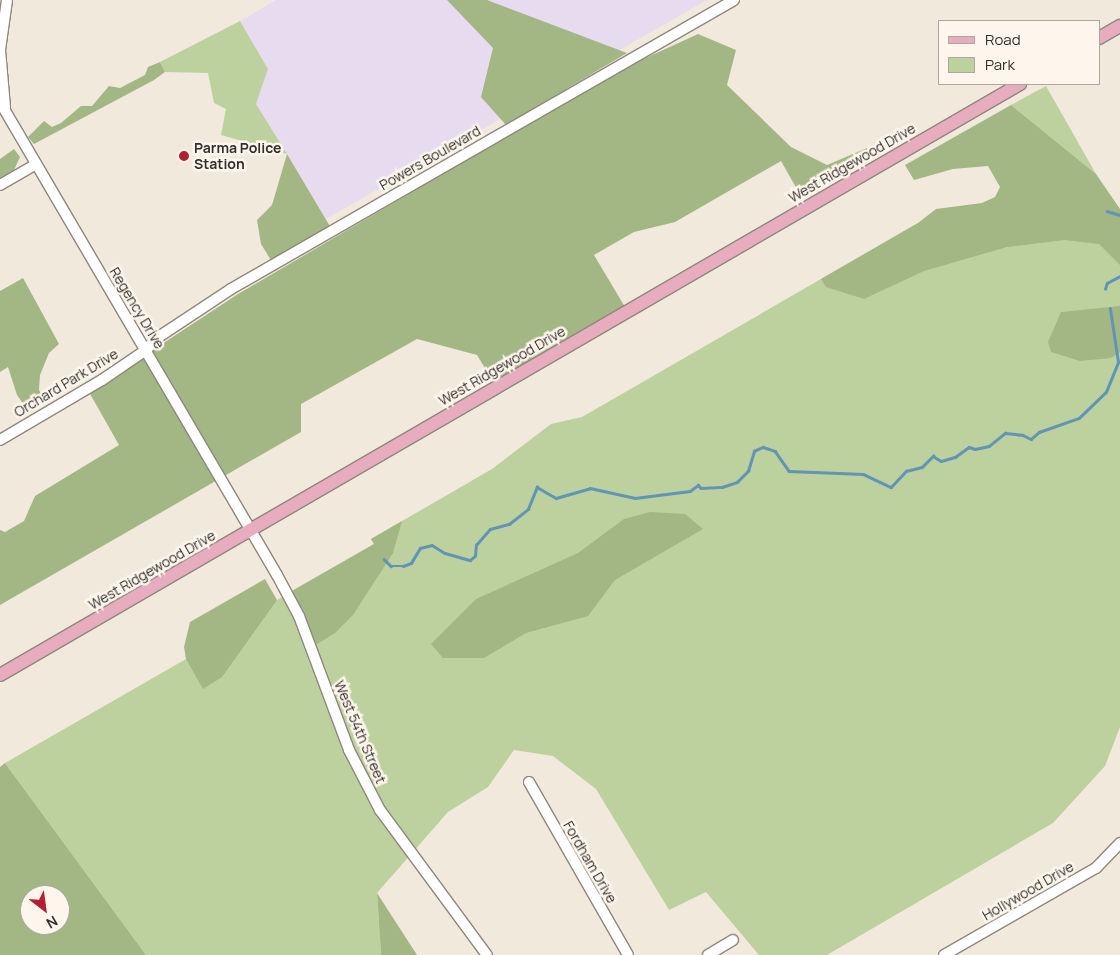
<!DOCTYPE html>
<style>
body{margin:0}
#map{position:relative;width:1120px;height:955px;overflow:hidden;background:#f2e9dd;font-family:Manrope,sans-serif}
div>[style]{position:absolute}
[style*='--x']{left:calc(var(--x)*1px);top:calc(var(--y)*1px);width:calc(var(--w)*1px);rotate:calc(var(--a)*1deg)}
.medical>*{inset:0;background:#e7dbef}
.green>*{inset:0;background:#bdd19e}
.forest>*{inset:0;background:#a3b784}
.stream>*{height:2.5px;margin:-1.25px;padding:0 1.25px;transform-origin:1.25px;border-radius:1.25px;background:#6195b5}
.roads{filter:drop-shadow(1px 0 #8f877d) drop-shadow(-1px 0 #8f877d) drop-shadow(0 1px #8f877d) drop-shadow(0 -1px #8f877d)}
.minor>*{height:10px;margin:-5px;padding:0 5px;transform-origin:5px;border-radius:5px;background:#fff}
.major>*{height:12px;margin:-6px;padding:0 6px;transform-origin:6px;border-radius:6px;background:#e8acbf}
.dots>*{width:14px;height:14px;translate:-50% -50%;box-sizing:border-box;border:2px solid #fef6ed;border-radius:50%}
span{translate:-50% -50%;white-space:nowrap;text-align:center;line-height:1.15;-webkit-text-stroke:5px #fef6ed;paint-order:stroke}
.poi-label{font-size:14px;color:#33302b;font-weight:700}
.left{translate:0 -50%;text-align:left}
.street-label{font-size:14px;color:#33302b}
.legend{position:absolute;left:938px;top:20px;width:162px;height:65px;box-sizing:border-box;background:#fef6ed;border:1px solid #ada79f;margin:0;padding:6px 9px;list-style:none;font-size:15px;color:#33302b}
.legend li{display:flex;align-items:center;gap:10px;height:25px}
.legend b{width:25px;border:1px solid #ada79f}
.north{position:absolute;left:20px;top:885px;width:50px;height:50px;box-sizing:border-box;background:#fef6ed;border:1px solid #ada79f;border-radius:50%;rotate:150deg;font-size:14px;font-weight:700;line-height:20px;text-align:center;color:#33302b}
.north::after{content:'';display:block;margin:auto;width:18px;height:22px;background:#b32032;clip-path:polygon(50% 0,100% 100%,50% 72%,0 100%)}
</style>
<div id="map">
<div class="medical">
<i style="clip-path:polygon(276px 0,707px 0,326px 219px,256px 104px,268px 69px,240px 21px)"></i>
</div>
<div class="green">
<i style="clip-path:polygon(240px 21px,268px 69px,256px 104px,287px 154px,221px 135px,226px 109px,214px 103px,208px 73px,165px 72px,160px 62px)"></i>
<i style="clip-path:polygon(1046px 86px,1096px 174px,1011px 105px)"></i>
<i style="clip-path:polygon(1120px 221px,1120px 727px,1105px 766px,1053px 823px,827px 955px,759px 955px,706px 892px,669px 910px,596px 789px,553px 756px,514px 750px,488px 787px,448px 812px,377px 893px,381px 955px,146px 955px,5px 763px,186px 659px,277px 600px,374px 544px,371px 539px,492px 469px,551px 424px,582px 417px,918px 223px)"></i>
</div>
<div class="forest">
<i style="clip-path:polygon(447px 0,487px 0,627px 53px,506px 125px,481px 97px,493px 48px)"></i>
<i style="clip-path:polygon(698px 34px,736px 50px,727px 85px,791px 147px,827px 165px,867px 148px,872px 157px,802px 198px,781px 161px,675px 222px,634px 232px,594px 255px,625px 307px,494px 383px,477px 355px,417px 339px,301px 404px,301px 432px,0 605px,0 530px,5px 532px,24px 521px,35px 496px,119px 445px,89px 392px,238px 294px,626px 67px)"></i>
<i style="clip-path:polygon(160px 62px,165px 72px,154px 80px,34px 144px,28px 137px,44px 121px,52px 127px,61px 123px,81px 106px,92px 106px,109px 86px,120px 88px,145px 75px,148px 67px)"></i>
<i style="clip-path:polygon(1011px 105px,1096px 174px,1120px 209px,1120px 265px,1099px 244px,1065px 240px,1007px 247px,924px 271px,864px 299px,826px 287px,821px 279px,918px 223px,936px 209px,982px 203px,995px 197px,1000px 187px,988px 166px,953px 169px,914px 180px,905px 165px)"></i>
<i style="clip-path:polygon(14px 149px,20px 157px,14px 170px,0 178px,0 159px)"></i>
<i style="clip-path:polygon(287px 154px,331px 228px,272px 262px,261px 244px,257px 220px,272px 205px)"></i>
<i style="clip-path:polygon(23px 278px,59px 344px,49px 353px,40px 375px,39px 390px,46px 403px,29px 412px,17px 395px,8px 367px,0 372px,0 291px)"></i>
<i style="clip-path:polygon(1120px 306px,1120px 352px,1111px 358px,1080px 361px,1051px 352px,1048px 342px,1061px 312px)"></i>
<i style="clip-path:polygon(650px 512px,685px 514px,703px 529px,615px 580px,588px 616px,526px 633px,484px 658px,443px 658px,431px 644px,476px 599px,578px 553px,624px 519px)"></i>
<i style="clip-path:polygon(402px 521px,393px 553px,353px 615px,335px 633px,314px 646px,290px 592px,374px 544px,371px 539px)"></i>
<i style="clip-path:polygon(265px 579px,277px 600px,222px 677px,203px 689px,186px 659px,184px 647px,190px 622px)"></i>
<i style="clip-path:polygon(evenodd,5px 763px,146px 955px,0 955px,0 767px,5px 763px,30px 895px,60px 895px,60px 925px,30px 925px,30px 895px)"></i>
<i style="clip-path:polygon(377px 893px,417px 955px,381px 955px)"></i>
</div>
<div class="stream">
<i style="--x:1107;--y:211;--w:14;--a:17"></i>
<i style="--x:1105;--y:289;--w:6;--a:-72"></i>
<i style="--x:1107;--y:283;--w:15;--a:-28"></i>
<i style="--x:384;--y:559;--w:10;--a:45"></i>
<i style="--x:391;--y:566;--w:12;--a:0"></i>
<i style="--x:403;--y:566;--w:9;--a:-21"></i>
<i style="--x:411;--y:563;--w:17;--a:-59"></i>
<i style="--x:420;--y:548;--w:12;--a:-14"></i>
<i style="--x:432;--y:545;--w:15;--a:32"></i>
<i style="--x:445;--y:553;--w:26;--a:16"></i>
<i style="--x:470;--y:560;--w:6;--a:-39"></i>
<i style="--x:475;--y:556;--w:11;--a:-85"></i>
<i style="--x:476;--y:545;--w:21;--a:-49"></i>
<i style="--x:490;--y:529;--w:20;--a:-15"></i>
<i style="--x:509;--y:524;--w:24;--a:-38"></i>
<i style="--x:528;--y:509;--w:24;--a:-68"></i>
<i style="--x:537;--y:487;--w:22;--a:30"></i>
<i style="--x:556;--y:498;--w:35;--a:-16"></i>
<i style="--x:590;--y:488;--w:46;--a:12.5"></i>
<i style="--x:635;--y:498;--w:55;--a:-7.3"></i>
<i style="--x:690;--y:491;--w:10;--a:-37"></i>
<i style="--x:698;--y:485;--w:4;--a:45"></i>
<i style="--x:701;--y:488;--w:21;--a:-3"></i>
<i style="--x:722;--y:487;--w:16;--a:-18"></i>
<i style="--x:737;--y:482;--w:16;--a:-45"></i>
<i style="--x:748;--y:471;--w:21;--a:-73"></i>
<i style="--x:754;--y:451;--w:10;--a:-24"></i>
<i style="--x:763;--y:447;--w:13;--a:18"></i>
<i style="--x:775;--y:451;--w:24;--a:55"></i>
<i style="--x:789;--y:471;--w:74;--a:2.3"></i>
<i style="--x:863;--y:474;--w:31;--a:25"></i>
<i style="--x:891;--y:487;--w:22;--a:-47"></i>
<i style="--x:906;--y:471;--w:16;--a:-14"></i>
<i style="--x:922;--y:467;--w:16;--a:-45"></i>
<i style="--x:933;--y:456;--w:9;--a:32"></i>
<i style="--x:941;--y:461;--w:15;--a:-16"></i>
<i style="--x:955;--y:457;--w:17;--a:-36"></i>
<i style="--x:969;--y:447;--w:6;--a:18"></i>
<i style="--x:975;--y:449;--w:14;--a:-12"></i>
<i style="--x:989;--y:446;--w:21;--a:-39"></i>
<i style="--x:1005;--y:433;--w:18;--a:6"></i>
<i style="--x:1023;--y:435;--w:9;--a:27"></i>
<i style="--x:1031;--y:439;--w:11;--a:-41"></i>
<i style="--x:1039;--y:432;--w:42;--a:-19.3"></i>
<i style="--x:1079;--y:418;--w:37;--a:-44"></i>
<i style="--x:1106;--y:392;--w:32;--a:-68"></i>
<i style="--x:1118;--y:362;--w:54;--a:-98.6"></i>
</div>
<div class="roads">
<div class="minor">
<i style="--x:0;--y:102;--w:548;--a:59.65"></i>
<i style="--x:277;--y:575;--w:47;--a:61.8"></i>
<i style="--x:299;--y:616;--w:143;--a:69.5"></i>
<i style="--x:349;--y:750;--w:68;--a:62.7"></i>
<i style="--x:380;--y:810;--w:180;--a:53.6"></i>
<i style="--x:5;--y:107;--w:57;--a:-95"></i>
<i style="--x:0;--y:50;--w:50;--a:-82"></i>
<i style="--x:0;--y:185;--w:39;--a:-30"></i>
<i style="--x:0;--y:440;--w:118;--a:-30.5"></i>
<i style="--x:102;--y:380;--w:53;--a:-34.3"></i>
<i style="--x:146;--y:350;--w:16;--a:-47"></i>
<i style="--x:157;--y:338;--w:89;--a:-33.5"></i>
<i style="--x:231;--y:289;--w:580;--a:-29.88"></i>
<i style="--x:529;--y:782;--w:199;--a:60.2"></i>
<i style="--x:708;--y:955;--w:29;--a:-31"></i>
<i style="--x:944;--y:955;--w:175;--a:-29.8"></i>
<i style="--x:1096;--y:868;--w:35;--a:-46"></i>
</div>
<div class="major">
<i style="--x:1099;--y:38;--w:24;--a:-30"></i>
<i style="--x:0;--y:675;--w:1179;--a:-30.09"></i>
</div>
</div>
<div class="dots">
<i style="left:184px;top:156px;background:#b32032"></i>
</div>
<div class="poi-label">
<span class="left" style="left:194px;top:156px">Parma Police<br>Station</span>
</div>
<div class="street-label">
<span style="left:430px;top:158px;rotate:-30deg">Powers Boulevard</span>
<span style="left:852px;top:163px;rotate:-30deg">West Ridgewood Drive</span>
<span style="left:137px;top:308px;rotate:59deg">Regency Drive</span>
<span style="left:502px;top:366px;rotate:-30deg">West Ridgewood Drive</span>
<span style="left:66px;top:383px;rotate:-31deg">Orchard Park Drive</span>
<span style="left:152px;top:570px;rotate:-30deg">West Ridgewood Drive</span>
<span style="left:360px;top:732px;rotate:67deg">West 54th Street</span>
<span style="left:590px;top:862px;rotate:60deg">Fordham Drive</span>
<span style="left:1028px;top:891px;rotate:-30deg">Hollywood Drive</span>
</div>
<ul class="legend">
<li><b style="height:6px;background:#e8acbf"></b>Road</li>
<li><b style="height:14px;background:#bdd19e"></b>Park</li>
</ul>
<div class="north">N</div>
</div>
